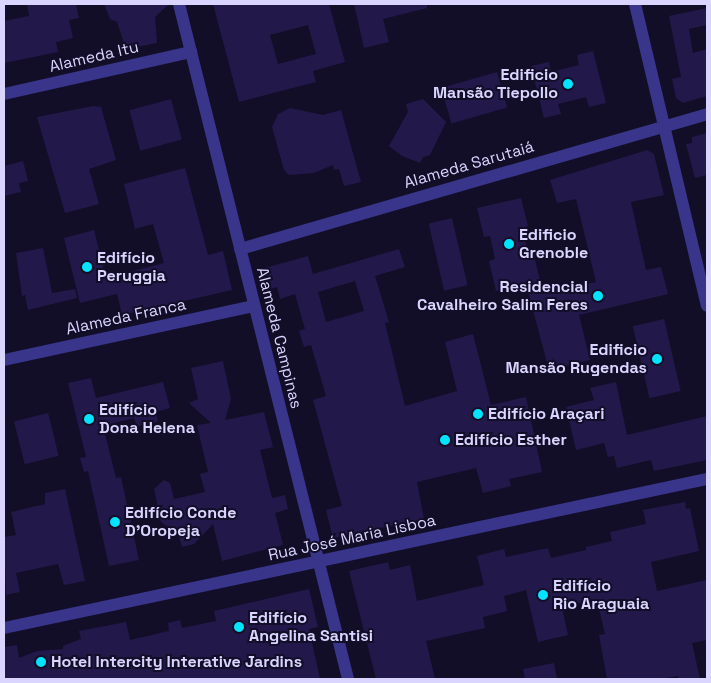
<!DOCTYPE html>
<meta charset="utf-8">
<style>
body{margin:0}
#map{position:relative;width:711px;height:683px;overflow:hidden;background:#120e28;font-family:"Space Grotesk",sans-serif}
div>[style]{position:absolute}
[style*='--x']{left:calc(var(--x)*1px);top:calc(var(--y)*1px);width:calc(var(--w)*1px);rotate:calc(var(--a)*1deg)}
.building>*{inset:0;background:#23184a;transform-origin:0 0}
.minor>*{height:12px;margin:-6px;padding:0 6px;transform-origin:6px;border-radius:6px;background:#39358a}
.dots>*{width:14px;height:14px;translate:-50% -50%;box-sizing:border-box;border:2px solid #120e28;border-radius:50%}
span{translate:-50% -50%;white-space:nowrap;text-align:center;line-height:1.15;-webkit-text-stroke:4px #120e28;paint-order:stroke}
.street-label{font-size:16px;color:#dad5ff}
.poi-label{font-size:16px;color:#dad5ff;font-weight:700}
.right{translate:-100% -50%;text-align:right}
.left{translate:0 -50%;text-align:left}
.frame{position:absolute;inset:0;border:5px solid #dad5ff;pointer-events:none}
</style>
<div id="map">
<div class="building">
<i style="clip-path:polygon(27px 4px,76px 4px,79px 18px,69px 20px,73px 38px,56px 42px,58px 52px,4px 63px,4px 21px,29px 16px)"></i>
<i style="clip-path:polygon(104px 4px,169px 4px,155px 17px,157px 43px,126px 49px,117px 22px,110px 19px)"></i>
<i style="clip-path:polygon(evenodd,213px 4px,329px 4px,345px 62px,313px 71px,316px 82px,239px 102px,213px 4px,308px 25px,316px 54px,278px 64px,270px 35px,308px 25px)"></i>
<i style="clip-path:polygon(354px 4px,427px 4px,427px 8px,383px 19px,389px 42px,364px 48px)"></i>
<i style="clip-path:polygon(707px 8px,707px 25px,689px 29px,693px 53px,707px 49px,707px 96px,683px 103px,676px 98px,672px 79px,681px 77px,669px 16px)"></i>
<i style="clip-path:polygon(593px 51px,606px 103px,589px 107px,586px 97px,558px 104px,561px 114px,544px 118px,531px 66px,549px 62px,551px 72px,579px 65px,577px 55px)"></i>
<i style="left:497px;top:72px;width:37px;height:58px;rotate:74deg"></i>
<i style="left:171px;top:99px;width:42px;height:43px;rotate:75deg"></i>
<i style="clip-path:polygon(423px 99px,446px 122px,430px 155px,423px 157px,420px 163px,402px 156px,389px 146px,408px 112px,406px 104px)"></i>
<i style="clip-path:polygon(93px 106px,101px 107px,116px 160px,89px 169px,99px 204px,65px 213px,37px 117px)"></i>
<i style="clip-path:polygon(290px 108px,323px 115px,341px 110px,361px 182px,344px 186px,339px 169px,334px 170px,333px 165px,314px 173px,289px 175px,284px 170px,272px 127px,278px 114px)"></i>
<i style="clip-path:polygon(707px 133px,707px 175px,695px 178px,686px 144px,692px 143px,692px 137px)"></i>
<i style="clip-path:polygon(647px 150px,654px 154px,664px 195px,631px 202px,646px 270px,661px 267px,668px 294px,579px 315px,590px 360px,549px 370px,526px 284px,496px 291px,489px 261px,495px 259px,490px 236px,484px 237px,477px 208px,521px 198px,528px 226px,522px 228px,528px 252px,533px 251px,543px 294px,596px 282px,576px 199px,557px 203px,550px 180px)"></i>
<i style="clip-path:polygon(23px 161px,28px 181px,19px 183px,21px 192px,4px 196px,4px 166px)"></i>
<i style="clip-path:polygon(185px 168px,208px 255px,223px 251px,232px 290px,122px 315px,117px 294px,80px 303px,64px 238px,94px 230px,106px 278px,164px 263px,153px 224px,135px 229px,124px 184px)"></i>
<i style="left:452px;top:218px;width:69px;height:24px;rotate:77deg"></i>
<i style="clip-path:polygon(43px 248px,52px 293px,75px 289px,77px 298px,28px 310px,25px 295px,22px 296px,16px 253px)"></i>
<i style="clip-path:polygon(evenodd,399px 249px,405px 267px,375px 276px,389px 322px,385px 323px,405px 406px,457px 391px,445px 342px,473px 334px,491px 405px,526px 397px,542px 472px,509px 479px,511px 486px,483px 493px,476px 468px,417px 482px,424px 519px,333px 538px,326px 510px,342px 506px,313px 400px,326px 396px,311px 345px,304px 347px,299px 331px,305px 329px,295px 294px,280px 299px,277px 287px,270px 289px,265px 268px,308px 256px,313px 274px,399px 249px,355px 281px,364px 311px,326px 322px,318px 292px,355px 281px)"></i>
<i style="left:664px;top:319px;width:74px;height:32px;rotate:77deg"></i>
<i style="clip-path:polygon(223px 361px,231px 399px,225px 420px,264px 412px,273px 447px,260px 450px,272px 498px,285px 495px,288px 509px,275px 513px,283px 545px,222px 561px,213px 524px,194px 544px,182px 547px,179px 537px,170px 534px,168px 527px,161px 522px,154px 489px,164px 480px,170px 483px,174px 499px,205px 492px,200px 474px,208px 472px,197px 425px,211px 423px,189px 403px,198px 399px,191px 368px)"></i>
<i style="clip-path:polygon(91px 378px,96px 398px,163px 382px,170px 408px,156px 412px,158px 421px,153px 423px,154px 427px,143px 430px,142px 425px,137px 427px,134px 418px,103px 426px,116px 478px,121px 477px,139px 560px,109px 566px,88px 471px,84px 472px,80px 458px,86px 457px,68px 383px)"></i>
<i style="clip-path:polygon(616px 382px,627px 435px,707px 416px,707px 460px,654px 471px,651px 460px,617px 468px,614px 456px,608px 457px,604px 443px,576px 450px,566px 407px,594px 400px,590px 388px)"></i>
<i style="left:48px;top:413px;width:44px;height:35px;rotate:76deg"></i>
<i style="clip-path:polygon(65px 489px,85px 581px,64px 585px,58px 564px,16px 573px,20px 592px,6px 595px,4px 537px,16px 535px,11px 512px,45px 504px,45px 493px)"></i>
<i style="clip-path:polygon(685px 502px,686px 509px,690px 508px,699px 551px,651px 562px,657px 591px,707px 580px,707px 640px,692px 643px,700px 679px,679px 679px,678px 676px,660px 679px,607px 679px,599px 635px,605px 634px,599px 609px,587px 611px,585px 602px,562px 607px,568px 635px,538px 642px,526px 590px,504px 596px,507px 611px,483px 617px,485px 628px,426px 641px,435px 679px,376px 679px,349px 571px,388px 562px,390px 570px,410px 565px,417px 601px,484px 585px,477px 556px,504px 549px,506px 557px,548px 548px,551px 558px,586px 550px,586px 547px,612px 541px,610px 532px,646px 524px,643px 510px)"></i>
<i style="clip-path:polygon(309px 589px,318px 627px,309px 629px,320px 679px,4px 679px,4px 647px,17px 645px,19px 658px,37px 651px,63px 649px,63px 646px,81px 639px,79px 631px,126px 622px,130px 640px,169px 631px,168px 623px,180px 620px,182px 628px,216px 621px,214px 611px)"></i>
<i style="clip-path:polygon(554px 663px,557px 679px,525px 679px,523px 669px)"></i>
</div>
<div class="minor">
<i style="--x:179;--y:4;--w:696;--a:75.94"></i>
<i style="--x:635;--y:4;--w:310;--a:76.6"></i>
<i style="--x:4;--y:94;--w:192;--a:-12.7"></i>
<i style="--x:240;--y:249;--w:486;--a:-16.1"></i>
<i style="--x:4;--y:360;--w:256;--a:-12.2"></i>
<i style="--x:4;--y:628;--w:719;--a:-11.97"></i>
</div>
<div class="dots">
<i style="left:568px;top:84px;background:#01e4ff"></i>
<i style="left:509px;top:244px;background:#01e4ff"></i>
<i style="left:87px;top:267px;background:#01e4ff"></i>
<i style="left:598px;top:296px;background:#01e4ff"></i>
<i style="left:657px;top:359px;background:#01e4ff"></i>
<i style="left:478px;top:414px;background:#01e4ff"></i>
<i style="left:89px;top:419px;background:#01e4ff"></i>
<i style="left:445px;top:440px;background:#01e4ff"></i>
<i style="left:115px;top:522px;background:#01e4ff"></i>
<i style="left:543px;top:595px;background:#01e4ff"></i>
<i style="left:239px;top:627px;background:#01e4ff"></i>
<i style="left:41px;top:662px;background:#01e4ff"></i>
</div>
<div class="street-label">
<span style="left:94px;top:57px;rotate:-13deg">Alameda Itu</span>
<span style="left:469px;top:165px;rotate:-16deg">Alameda Sarutaiá</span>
<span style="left:126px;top:317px;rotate:-12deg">Alameda Franca</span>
<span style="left:279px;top:338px;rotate:76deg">Alameda Campinas</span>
<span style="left:352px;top:538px;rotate:-12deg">Rua José Maria Lisboa</span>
</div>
<div class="poi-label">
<span class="right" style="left:558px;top:84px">Edificio<br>Mansão Tiepollo</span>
<span class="left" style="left:519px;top:244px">Edificio<br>Grenoble</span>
<span class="left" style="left:97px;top:267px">Edifício<br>Peruggia</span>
<span class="right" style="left:588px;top:296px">Residencial<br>Cavalheiro Salim Feres</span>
<span class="right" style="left:647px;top:359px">Edificio<br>Mansão Rugendas</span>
<span class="left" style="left:99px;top:419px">Edifício<br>Dona Helena</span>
<span class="left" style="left:488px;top:414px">Edifício Araçari</span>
<span class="left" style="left:455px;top:440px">Edifício Esther</span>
<span class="left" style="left:125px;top:522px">Edifício Conde<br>D'Oropeja</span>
<span class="left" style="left:553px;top:595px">Edifício<br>Rio Araguaia</span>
<span class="left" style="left:249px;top:627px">Edifício<br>Angelina Santisi</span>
<span class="left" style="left:51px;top:662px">Hotel Intercity Interative Jardins</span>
</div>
<div class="frame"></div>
</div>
